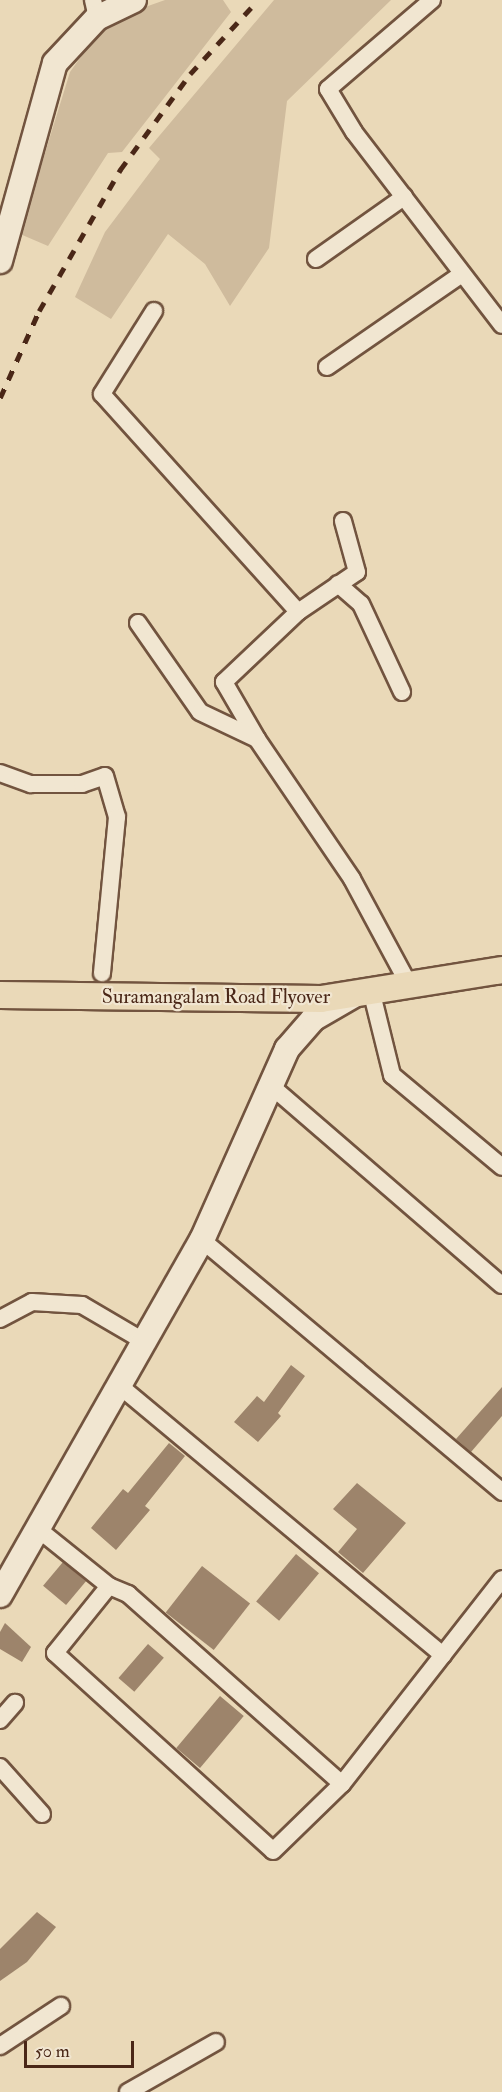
<!DOCTYPE html>
<style>
body{margin:0}
#map{position:relative;width:502px;height:2092px;overflow:hidden;background:#ead9b8;font-family:"IM FELL Double Pica",serif}
div>[style]{position:absolute}
[style*='--x']{left:calc(var(--x)*1px);top:calc(var(--y)*1px);width:calc(var(--w)*1px);rotate:calc(var(--a)*1deg)}
.green>*{inset:0;background:#cfbb9d}
.building>*{inset:0;background:#9d846b;transform-origin:0 0}
.roads{filter:drop-shadow(2px 0 #72543f) drop-shadow(-2px 0 #72543f) drop-shadow(0 2px #72543f) drop-shadow(0 -2px #72543f)}
.street>*{height:16px;margin:-8px;padding:0 8px;transform-origin:8px;border-radius:8px;background:#f1e6d1}
.secondary>*{height:24px;margin:-12px;padding:0 12px;transform-origin:12px;border-radius:12px;background:#f1e6d1}
.primary>*{height:26px;margin:-13px;padding:0 13px;transform-origin:13px;border-radius:13px;background:#ead9b8}
.rail>*{height:4.5px;margin-top:-2.25px;transform-origin:0;background:repeating-linear-gradient(90deg,#4a2717 0 10px,transparent 0 20px)}
span{translate:-50% -50%;white-space:nowrap;text-align:center;line-height:1.15;-webkit-text-stroke:4.5px #f1e6d1;paint-order:stroke}
.street-label{font-size:20px;color:#4a2717}
.scale{position:absolute;left:24px;top:2041px;width:110px;height:27px;box-sizing:border-box;border:3px solid #4a2717;border-top:0;padding-left:8px;font-size:18px;line-height:21px;white-space:nowrap;color:#4a2717;-webkit-text-stroke:4px #f1e6d1;paint-order:stroke}
</style>
<div id="map">
<div class="green">
<i style="clip-path:polygon(165px 0,223px 0,231px 12px,122px 152px,108px 153px,48px 246px,20px 234px,70px 72px,95px 37px,134px 11px)"></i>
<i style="clip-path:polygon(274px 0,391px 0,287px 101px,269px 248px,230px 306px,205px 264px,168px 234px,111px 319px,75px 297px,105px 232px,160px 159px,149px 148px)"></i>
</div>
<div class="building">
<i style="clip-path:polygon(291px 1365px,305px 1376px,278px 1413px,281px 1416px,258px 1442px,234px 1422px,257px 1396px,264px 1402px)"></i>
<i style="clip-path:polygon(502px 1387px,502px 1416px,471px 1452px,456px 1439px)"></i>
<i style="clip-path:polygon(169px 1443px,185px 1456px,145px 1506px,150px 1510px,116px 1550px,91px 1528px,123px 1489px,128px 1493px)"></i>
<i style="clip-path:polygon(357px 1483px,406px 1523px,363px 1573px,338px 1552px,357px 1529px,333px 1509px)"></i>
<i style="left:296px;top:1554px;width:30px;height:62px;rotate:40deg"></i>
<i style="left:63px;top:1562px;width:30px;height:31px;rotate:40deg"></i>
<i style="left:202px;top:1566px;width:61px;height:59px;rotate:38deg"></i>
<i style="clip-path:polygon(5px 1623px,31px 1647px,22px 1662px,0 1649px,0 1632px)"></i>
<i style="left:148px;top:1644px;width:21px;height:45px;rotate:41deg"></i>
<i style="left:220px;top:1696px;width:31px;height:68px;rotate:40deg"></i>
<i style="clip-path:polygon(37px 1912px,56px 1927px,27px 1962px,0 1981px,0 1949px)"></i>
</div>
<div class="roads">
<div class="street">
<i style="--x:93;--y:0;--w:18;--a:77"></i>
<i style="--x:432;--y:0;--w:137;--a:139.4"></i>
<i style="--x:328;--y:89;--w:50;--a:58.8"></i>
<i style="--x:354;--y:132;--w:243;--a:52.5"></i>
<i style="--x:316;--y:259;--w:108;--a:-35.2"></i>
<i style="--x:154;--y:311;--w:98;--a:122.1"></i>
<i style="--x:102;--y:394;--w:293;--a:48"></i>
<i style="--x:298;--y:612;--w:102;--a:136.6"></i>
<i style="--x:224;--y:682;--w:66;--a:59.9"></i>
<i style="--x:257;--y:739;--w:169;--a:55.8"></i>
<i style="--x:352;--y:879;--w:120;--a:61.7"></i>
<i style="--x:327;--y:367;--w:164;--a:-34.6"></i>
<i style="--x:338;--y:584;--w:30;--a:41"></i>
<i style="--x:361;--y:604;--w:97;--a:65"></i>
<i style="--x:298;--y:612;--w:71;--a:-34.1"></i>
<i style="--x:357;--y:572;--w:53;--a:-105.4"></i>
<i style="--x:138;--y:623;--w:108;--a:55.1"></i>
<i style="--x:200;--y:712;--w:63;--a:25.3"></i>
<i style="--x:0;--y:773;--w:33;--a:20"></i>
<i style="--x:31;--y:784;--w:51;--a:0"></i>
<i style="--x:82;--y:784;--w:24;--a:-19"></i>
<i style="--x:105;--y:776;--w:43;--a:73.7"></i>
<i style="--x:117;--y:817;--w:157;--a:95.5"></i>
<i style="--x:371;--y:990;--w:88;--a:76.1"></i>
<i style="--x:392;--y:1075;--w:143;--a:39.9"></i>
<i style="--x:270;--y:1085;--w:306;--a:40.8"></i>
<i style="--x:202;--y:1240;--w:392;--a:40"></i>
<i style="--x:0;--y:1319;--w:36;--a:-28"></i>
<i style="--x:32;--y:1302;--w:50;--a:3.4"></i>
<i style="--x:82;--y:1305;--w:73;--a:30.4"></i>
<i style="--x:121;--y:1387;--w:419;--a:39.8"></i>
<i style="--x:38;--y:1529;--w:91;--a:38.8"></i>
<i style="--x:109;--y:1586;--w:86;--a:128.9"></i>
<i style="--x:55;--y:1653;--w:294;--a:42.2"></i>
<i style="--x:273;--y:1851;--w:96;--a:-44.2"></i>
<i style="--x:342;--y:1784;--w:260;--a:-52"></i>
<i style="--x:109;--y:1586;--w:21;--a:23"></i>
<i style="--x:128;--y:1594;--w:286;--a:41.6"></i>
<i style="--x:0;--y:1720;--w:23;--a:-49"></i>
<i style="--x:0;--y:1767;--w:63;--a:48.2"></i>
<i style="--x:0;--y:2046;--w:73;--a:-33.3"></i>
<i style="--x:128;--y:2092;--w:101;--a:-29.6"></i>
</div>
<div class="secondary">
<i style="--x:0;--y:261;--w:205;--a:-74.5"></i>
<i style="--x:55;--y:63;--w:62;--a:-47"></i>
<i style="--x:97;--y:18;--w:41;--a:-25.9"></i>
<i style="--x:0;--y:1595;--w:408;--a:-60.4"></i>
<i style="--x:202;--y:1240;--w:209;--a:-66"></i>
<i style="--x:287;--y:1049;--w:40;--a:-49"></i>
<i style="--x:313;--y:1019;--w:48;--a:-30.3"></i>
</div>
<div class="primary">
<i style="--x:0;--y:995;--w:321;--a:0.7"></i>
<i style="--x:321;--y:999;--w:183;--a:-9.1"></i>
</div>
</div>
<div class="rail">
<i style="--x:0;--y:398;--w:95;--a:-65.9"></i>
<i style="--x:39;--y:311;--w:163;--a:-60.1"></i>
<i style="--x:120;--y:170;--w:119;--a:-53.9"></i>
<i style="--x:190;--y:74;--w:100;--a:-47.4"></i>
</div>
<div class="street-label">
<span style="left:216px;top:996px">Suramangalam Road Flyover</span>
</div>
<div class="scale">50 m</div>
</div>
